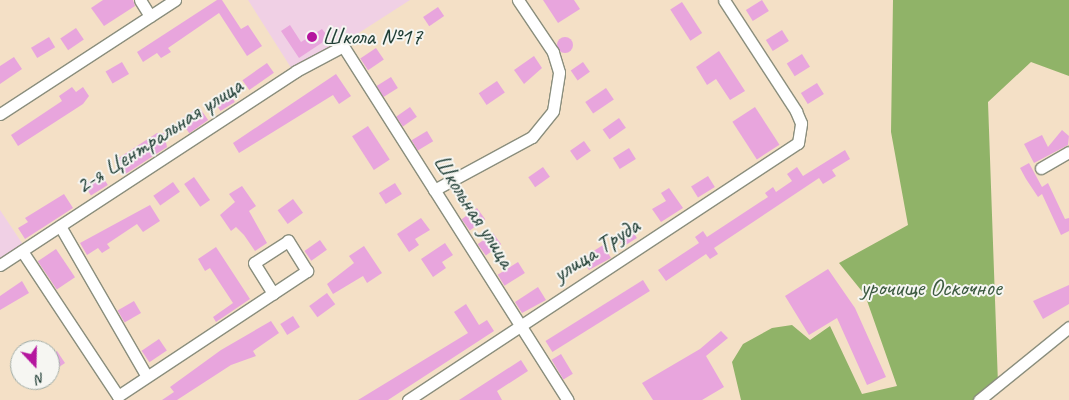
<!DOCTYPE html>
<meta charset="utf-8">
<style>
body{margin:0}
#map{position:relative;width:1069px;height:400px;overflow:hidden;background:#f4e0c6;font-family:Caveat,sans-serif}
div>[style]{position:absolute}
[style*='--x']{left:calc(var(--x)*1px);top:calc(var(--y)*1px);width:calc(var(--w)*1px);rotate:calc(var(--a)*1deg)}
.built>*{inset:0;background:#f0d0e5}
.forest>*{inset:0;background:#90b368}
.building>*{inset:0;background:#e8a5dd;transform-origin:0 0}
.round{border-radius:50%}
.roads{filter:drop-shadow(1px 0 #8a8e7d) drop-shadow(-1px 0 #8a8e7d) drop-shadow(0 1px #8a8e7d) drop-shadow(0 -1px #8a8e7d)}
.minor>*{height:11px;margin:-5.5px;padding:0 5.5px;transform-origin:5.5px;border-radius:5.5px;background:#fff}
.dots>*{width:14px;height:14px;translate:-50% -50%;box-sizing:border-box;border:2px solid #f6f6f2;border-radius:50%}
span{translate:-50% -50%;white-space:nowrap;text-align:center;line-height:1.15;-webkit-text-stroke:4px #f6f6f2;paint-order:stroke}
.poi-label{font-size:24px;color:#1f3d34}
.left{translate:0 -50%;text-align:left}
.street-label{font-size:24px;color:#1f3d34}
.park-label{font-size:24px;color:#3d5b41}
.north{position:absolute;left:10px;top:340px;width:50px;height:50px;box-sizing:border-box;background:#f6f6f2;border:1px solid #a0aca6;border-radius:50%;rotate:159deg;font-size:14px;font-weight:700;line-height:20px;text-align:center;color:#1f3d34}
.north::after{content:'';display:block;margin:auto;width:18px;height:22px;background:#b5179e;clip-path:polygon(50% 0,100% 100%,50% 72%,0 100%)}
</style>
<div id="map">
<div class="built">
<i style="clip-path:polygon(248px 0,410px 0,295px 74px)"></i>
<i style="clip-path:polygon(0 210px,26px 249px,0 266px)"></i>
</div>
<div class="forest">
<i style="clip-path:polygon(893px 0,1069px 0,1069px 76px,1031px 62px,988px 102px,998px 384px,977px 400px,741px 400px,732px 362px,743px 344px,772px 328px,792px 325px,810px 340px,830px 326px,862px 394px,897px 386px,865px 295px,839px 263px,908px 225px,891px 132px)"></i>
</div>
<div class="building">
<i style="clip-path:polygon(103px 0,133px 0,135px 6px,104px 26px,91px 8px)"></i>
<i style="clip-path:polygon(217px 0,222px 0,241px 29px,248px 25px,262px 46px,247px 56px,219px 13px,168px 48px,171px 52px,161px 58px,157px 53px,143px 62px,137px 52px)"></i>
<i style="clip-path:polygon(543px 0,574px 0,580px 9px,558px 23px)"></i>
<i style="left:762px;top:0;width:13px;height:19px;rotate:58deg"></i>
<i style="left:682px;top:2px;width:37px;height:14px;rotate:57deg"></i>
<i style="left:438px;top:7px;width:11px;height:18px;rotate:56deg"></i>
<i style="clip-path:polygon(290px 25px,301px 42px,322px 29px,329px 38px,299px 58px,281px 31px)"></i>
<i style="left:76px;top:28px;width:14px;height:19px;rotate:56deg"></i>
<i style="left:782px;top:30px;width:13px;height:19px;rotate:58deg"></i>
<i style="left:49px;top:37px;width:12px;height:21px;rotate:59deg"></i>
<i class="round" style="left:557px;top:37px;width:16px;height:16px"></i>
<i style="left:376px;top:48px;width:14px;height:19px;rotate:56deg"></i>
<i style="clip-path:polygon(719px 51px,745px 91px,730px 100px,716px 79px,707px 85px,696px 67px)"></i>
<i style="left:802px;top:54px;width:15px;height:18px;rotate:58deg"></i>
<i style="clip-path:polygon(534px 56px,542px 68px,524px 84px,514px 70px)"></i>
<i style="clip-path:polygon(14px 57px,22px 69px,0 84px,0 66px)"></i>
<i style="left:122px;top:62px;width:14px;height:19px;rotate:60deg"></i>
<i style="left:583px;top:62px;width:12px;height:15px;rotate:55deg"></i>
<i style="left:267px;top:63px;width:12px;height:30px;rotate:55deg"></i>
<i style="clip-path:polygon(336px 74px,351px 96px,339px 104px,333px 95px,239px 153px,233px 143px)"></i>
<i style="left:391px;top:77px;width:13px;height:17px;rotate:58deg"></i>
<i style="left:497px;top:81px;width:14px;height:22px;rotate:56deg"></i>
<i style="left:817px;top:83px;width:13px;height:19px;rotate:58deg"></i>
<i style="clip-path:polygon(72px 87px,76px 92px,83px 87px,89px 96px,83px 104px,18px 146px,11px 135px,62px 101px,59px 96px)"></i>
<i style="left:606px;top:88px;width:14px;height:25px;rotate:56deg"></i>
<i style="left:228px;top:91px;width:13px;height:17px;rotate:58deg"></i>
<i style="left:199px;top:107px;width:16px;height:23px;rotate:55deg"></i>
<i style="left:410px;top:107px;width:12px;height:17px;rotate:55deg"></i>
<i style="left:755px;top:107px;width:45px;height:27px;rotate:57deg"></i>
<i style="left:619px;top:118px;width:12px;height:20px;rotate:55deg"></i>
<i style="left:368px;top:126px;width:40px;height:19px;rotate:57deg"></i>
<i style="clip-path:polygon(1062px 130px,1069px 136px,1068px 145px,1034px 163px,1024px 144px,1042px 135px,1048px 147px)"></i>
<i style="left:427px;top:131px;width:12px;height:18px;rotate:59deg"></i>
<i style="clip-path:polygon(157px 133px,164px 133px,167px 147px,124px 175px,114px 161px)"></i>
<i style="left:584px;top:141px;width:12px;height:17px;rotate:55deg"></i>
<i style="left:629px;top:148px;width:13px;height:19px;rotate:58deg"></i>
<i style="clip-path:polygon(845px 150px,850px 159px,832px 170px,836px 176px,823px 184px,819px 178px,714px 248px,718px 254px,710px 259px,706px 254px,666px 281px,658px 270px,699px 243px,695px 237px,703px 231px,707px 237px,768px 197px,765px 193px,773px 187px,776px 192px,792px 181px,787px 174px,797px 167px,803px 176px)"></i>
<i style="clip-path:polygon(1029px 163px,1042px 187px,1048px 183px,1065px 219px,1069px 218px,1069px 231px,1061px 235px,1042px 194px,1038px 197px,1026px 179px,1020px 168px)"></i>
<i style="left:543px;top:167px;width:12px;height:18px;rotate:55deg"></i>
<i style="left:101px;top:174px;width:13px;height:20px;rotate:58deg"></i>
<i style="left:708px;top:176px;width:13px;height:20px;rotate:58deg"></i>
<i style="left:194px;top:177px;width:28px;height:12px;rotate:55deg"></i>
<i style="left:173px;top:182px;width:12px;height:24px;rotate:55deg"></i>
<i style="left:395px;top:183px;width:13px;height:19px;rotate:58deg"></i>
<i style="clip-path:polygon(242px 186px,256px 206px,249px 211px,267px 243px,255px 251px,244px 235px,236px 227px,231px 231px,220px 215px,235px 202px,229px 194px)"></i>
<i style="clip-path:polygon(669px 188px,683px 208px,661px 222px,652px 209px,666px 201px,661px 193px)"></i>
<i style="clip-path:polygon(64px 194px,73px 208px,25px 239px,18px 228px,28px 222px,25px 218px)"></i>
<i style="left:293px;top:199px;width:17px;height:19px;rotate:54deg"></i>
<i style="clip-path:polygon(150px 205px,160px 221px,143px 232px,137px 224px,107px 244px,110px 248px,102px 253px,98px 248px,87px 255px,80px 243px)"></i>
<i style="left:477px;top:208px;width:14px;height:19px;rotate:54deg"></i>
<i style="clip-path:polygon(421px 218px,430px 230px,415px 239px,419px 245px,409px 252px,397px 234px)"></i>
<i style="left:630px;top:227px;width:13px;height:16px;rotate:58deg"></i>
<i style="left:493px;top:233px;width:14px;height:19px;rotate:54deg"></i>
<i style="left:320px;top:240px;width:12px;height:19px;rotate:55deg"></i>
<i style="clip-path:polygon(445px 243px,453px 255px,442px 262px,446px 268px,433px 277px,421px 259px)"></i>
<i style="clip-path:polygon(603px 245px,611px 258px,589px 270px,581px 259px)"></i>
<i style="clip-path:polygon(364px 246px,382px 273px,367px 283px,363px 276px,333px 294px,327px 284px,354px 263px,349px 256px)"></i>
<i style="clip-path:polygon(216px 247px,250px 299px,216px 322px,213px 317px,233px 303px,210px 268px,205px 271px,198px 259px)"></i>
<i style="left:56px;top:249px;width:34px;height:22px;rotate:56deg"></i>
<i style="left:518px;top:262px;width:13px;height:24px;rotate:58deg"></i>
<i style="clip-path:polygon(828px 269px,855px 308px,886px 377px,867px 385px,837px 318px,809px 335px,785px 296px)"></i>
<i style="left:643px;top:280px;width:13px;height:115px;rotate:58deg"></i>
<i style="clip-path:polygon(22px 281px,29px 293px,0 310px,0 296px)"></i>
<i style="clip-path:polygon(1069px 285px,1069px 304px,1043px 319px,1033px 301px)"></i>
<i style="clip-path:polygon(538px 287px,546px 300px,522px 313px,515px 302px)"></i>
<i style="left:327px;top:293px;width:14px;height:22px;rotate:54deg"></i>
<i style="left:134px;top:301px;width:14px;height:19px;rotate:60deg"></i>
<i style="clip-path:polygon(466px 304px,479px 325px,487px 320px,494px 331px,388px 400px,358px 400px,468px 333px,454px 312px)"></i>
<i style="left:293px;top:316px;width:13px;height:15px;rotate:58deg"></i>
<i style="clip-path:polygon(271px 321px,279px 333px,253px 351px,256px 356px,231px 365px,177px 400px,162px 400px,174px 392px,170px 387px,221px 350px)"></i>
<i style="clip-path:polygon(721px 331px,728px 338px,706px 356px,724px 387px,702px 400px,653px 400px,642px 383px,700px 349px)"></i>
<i style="left:159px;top:339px;width:14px;height:21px;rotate:56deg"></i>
<i style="clip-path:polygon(57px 351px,65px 363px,50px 373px,50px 356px)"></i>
<i style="left:561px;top:354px;width:23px;height:11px;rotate:59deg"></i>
<i style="clip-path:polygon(521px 360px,528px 371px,497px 391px,502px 400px,459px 400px)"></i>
</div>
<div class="roads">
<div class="minor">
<i style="--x:140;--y:0;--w:19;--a:58"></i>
<i style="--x:0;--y:114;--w:209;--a:-33.1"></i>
<i style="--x:1041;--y:168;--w:32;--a:-30"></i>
<i style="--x:434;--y:190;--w:111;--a:-28.4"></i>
<i style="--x:532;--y:137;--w:33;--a:-51"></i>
<i style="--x:553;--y:111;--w:39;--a:-81"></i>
<i style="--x:559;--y:72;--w:21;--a:-107"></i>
<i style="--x:553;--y:52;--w:63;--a:-123.9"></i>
<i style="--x:60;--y:226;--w:172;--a:60"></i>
<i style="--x:22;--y:251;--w:174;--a:56.5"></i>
<i style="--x:118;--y:396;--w:227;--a:-33.5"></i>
<i style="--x:307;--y:271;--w:36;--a:-122"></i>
<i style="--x:288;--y:241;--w:40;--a:147.1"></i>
<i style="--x:254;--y:263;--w:36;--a:58"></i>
<i style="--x:0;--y:265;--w:354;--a:-33.2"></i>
<i style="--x:296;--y:71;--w:53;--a:-28"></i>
<i style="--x:343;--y:46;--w:419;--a:57.6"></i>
<i style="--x:408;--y:400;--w:467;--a:-33.4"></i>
<i style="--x:798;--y:143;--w:20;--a:-81"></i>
<i style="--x:801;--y:123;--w:13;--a:-113"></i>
<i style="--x:796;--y:111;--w:132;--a:-123"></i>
<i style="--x:979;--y:400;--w:116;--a:-39"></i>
</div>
</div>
<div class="dots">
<i style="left:312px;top:37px;background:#b5179e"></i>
</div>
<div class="poi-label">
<span class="left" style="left:322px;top:37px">Школа №17</span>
</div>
<div class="street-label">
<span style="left:159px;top:136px;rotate:-33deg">2-я Центральная улица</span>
<span style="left:474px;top:211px;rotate:57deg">Школьная улица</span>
<span style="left:596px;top:250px;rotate:-33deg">улица Труда</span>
</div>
<div class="park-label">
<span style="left:931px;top:288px">урочище Оскочное</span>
</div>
<div class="north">N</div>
</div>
